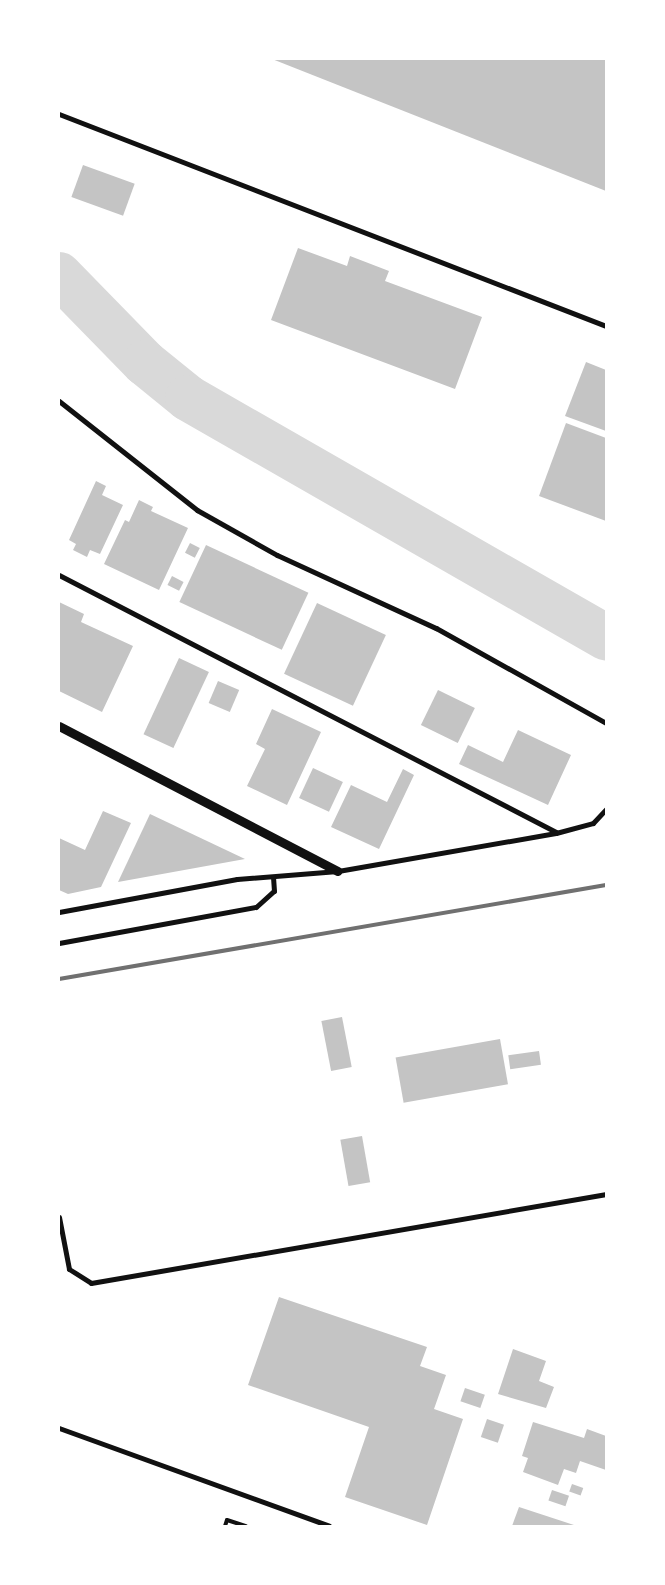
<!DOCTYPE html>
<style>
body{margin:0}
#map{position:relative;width:665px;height:1585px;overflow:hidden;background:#fff;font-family:"Titillium Web",sans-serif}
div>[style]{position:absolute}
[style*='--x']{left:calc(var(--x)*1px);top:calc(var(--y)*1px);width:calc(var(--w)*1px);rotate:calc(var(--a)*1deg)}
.river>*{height:46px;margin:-23px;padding:0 23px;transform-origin:23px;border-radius:23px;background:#d9d9d9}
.building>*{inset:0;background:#c4c4c4;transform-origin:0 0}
.service>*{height:4px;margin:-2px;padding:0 2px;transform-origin:2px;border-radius:2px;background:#111}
.minor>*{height:5px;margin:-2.5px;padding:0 2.5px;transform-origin:2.5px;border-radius:2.5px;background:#111}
.tertiary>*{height:9px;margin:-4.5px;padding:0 4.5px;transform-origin:4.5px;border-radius:4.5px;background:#111}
.rail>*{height:4px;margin:-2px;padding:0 2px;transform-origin:2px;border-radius:2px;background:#707070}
span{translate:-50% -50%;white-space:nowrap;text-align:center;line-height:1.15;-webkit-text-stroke:5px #fff;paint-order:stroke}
.frame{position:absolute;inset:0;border:60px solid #fff;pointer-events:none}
</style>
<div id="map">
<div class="river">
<i style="--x:59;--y:275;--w:123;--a:45.7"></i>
<i style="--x:145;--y:363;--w:55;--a:39.1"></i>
<i style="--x:188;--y:398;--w:482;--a:29.8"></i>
</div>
<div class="building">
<i style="clip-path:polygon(272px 59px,606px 59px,606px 191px)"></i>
<i style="left:83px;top:165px;width:55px;height:34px;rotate:20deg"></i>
<i style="clip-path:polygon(298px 248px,347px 266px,350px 256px,389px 271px,385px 281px,482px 317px,455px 389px,271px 320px)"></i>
<i style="clip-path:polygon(586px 362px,606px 370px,606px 431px,565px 416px)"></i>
<i style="clip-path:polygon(566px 423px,606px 438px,606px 521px,539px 496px)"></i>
<i style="clip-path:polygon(96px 481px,106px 486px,102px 495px,123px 505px,100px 554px,90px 550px,87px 557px,73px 550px,76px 544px,69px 540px)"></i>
<i style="clip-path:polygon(139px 500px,153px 507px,151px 511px,188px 528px,159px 590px,104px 564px,125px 520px,129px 522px)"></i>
<i style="left:190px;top:543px;width:11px;height:11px;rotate:27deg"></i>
<i style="left:206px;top:545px;width:113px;height:63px;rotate:25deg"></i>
<i style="left:172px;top:576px;width:13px;height:10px;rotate:27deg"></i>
<i style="clip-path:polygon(59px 602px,84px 614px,81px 622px,133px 646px,102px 712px,59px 691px)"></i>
<i style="left:317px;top:603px;width:76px;height:78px;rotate:25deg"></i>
<i style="left:179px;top:658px;width:33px;height:84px;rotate:25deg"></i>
<i style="left:218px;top:681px;width:23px;height:24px;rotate:23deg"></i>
<i style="left:438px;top:690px;width:41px;height:39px;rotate:26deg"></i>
<i style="clip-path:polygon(272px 709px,321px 732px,287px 805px,247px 786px,265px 749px,256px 744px)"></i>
<i style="clip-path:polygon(518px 730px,571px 755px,548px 805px,459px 764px,468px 745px,503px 762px)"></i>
<i style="left:313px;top:768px;width:33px;height:33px;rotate:25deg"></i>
<i style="clip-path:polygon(403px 769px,414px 775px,379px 849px,331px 827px,351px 785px,387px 802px)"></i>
<i style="clip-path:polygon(103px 811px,131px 823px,101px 887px,68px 894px,59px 890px,59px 838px,85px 850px)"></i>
<i style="clip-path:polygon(150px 814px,245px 859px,118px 882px)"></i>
<i style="left:342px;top:1017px;width:51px;height:21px;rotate:79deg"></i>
<i style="left:500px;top:1039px;width:46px;height:106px;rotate:80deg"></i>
<i style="left:539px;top:1051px;width:14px;height:31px;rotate:82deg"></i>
<i style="left:362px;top:1136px;width:47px;height:22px;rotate:80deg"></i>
<i style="clip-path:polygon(279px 1297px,427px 1347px,420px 1366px,446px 1375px,434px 1409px,463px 1419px,427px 1525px,345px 1497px,369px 1427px,248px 1385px)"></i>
<i style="clip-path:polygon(513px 1349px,546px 1361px,539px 1381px,554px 1387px,546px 1408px,498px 1394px)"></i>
<i style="left:465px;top:1388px;width:21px;height:14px;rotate:19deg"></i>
<i style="left:487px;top:1419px;width:18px;height:19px;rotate:19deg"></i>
<i style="clip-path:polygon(533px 1422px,584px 1438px,587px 1429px,606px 1436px,606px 1470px,580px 1461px,576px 1473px,564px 1469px,558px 1485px,523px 1472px,528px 1458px,522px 1456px)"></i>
<i style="left:572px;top:1484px;width:12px;height:8px;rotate:20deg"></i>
<i style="left:552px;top:1490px;width:18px;height:11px;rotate:19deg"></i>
<i style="clip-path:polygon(519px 1507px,577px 1526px,512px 1526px)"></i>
</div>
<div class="service">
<i style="--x:225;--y:1526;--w:6;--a:-72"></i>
<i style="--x:227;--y:1520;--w:20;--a:18"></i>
</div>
<div class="minor">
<i style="--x:59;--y:114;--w:587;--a:21.18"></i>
<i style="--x:59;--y:401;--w:176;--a:38.3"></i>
<i style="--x:197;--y:510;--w:92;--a:29.4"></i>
<i style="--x:277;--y:555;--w:175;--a:24.7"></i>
<i style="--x:436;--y:628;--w:195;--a:29.2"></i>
<i style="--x:59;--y:575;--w:560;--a:27.34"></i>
<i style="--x:59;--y:912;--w:181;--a:-10.5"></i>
<i style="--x:237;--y:879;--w:101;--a:-4.5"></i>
<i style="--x:338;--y:871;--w:221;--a:-9.9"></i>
<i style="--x:556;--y:833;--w:38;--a:-15"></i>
<i style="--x:593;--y:823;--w:19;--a:-47"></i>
<i style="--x:59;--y:943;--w:200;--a:-10.4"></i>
<i style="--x:256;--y:907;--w:24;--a:-42"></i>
<i style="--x:274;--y:891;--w:14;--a:-94"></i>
<i style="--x:59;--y:1217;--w:53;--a:79.1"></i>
<i style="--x:69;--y:1269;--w:26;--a:32"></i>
<i style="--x:91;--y:1283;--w:523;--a:-9.8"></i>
<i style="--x:59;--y:1428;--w:287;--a:19.9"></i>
</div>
<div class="tertiary">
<i style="--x:59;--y:726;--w:314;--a:27.5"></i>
</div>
<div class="rail">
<i style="--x:59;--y:979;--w:555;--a:-9.75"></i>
</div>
<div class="frame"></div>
</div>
